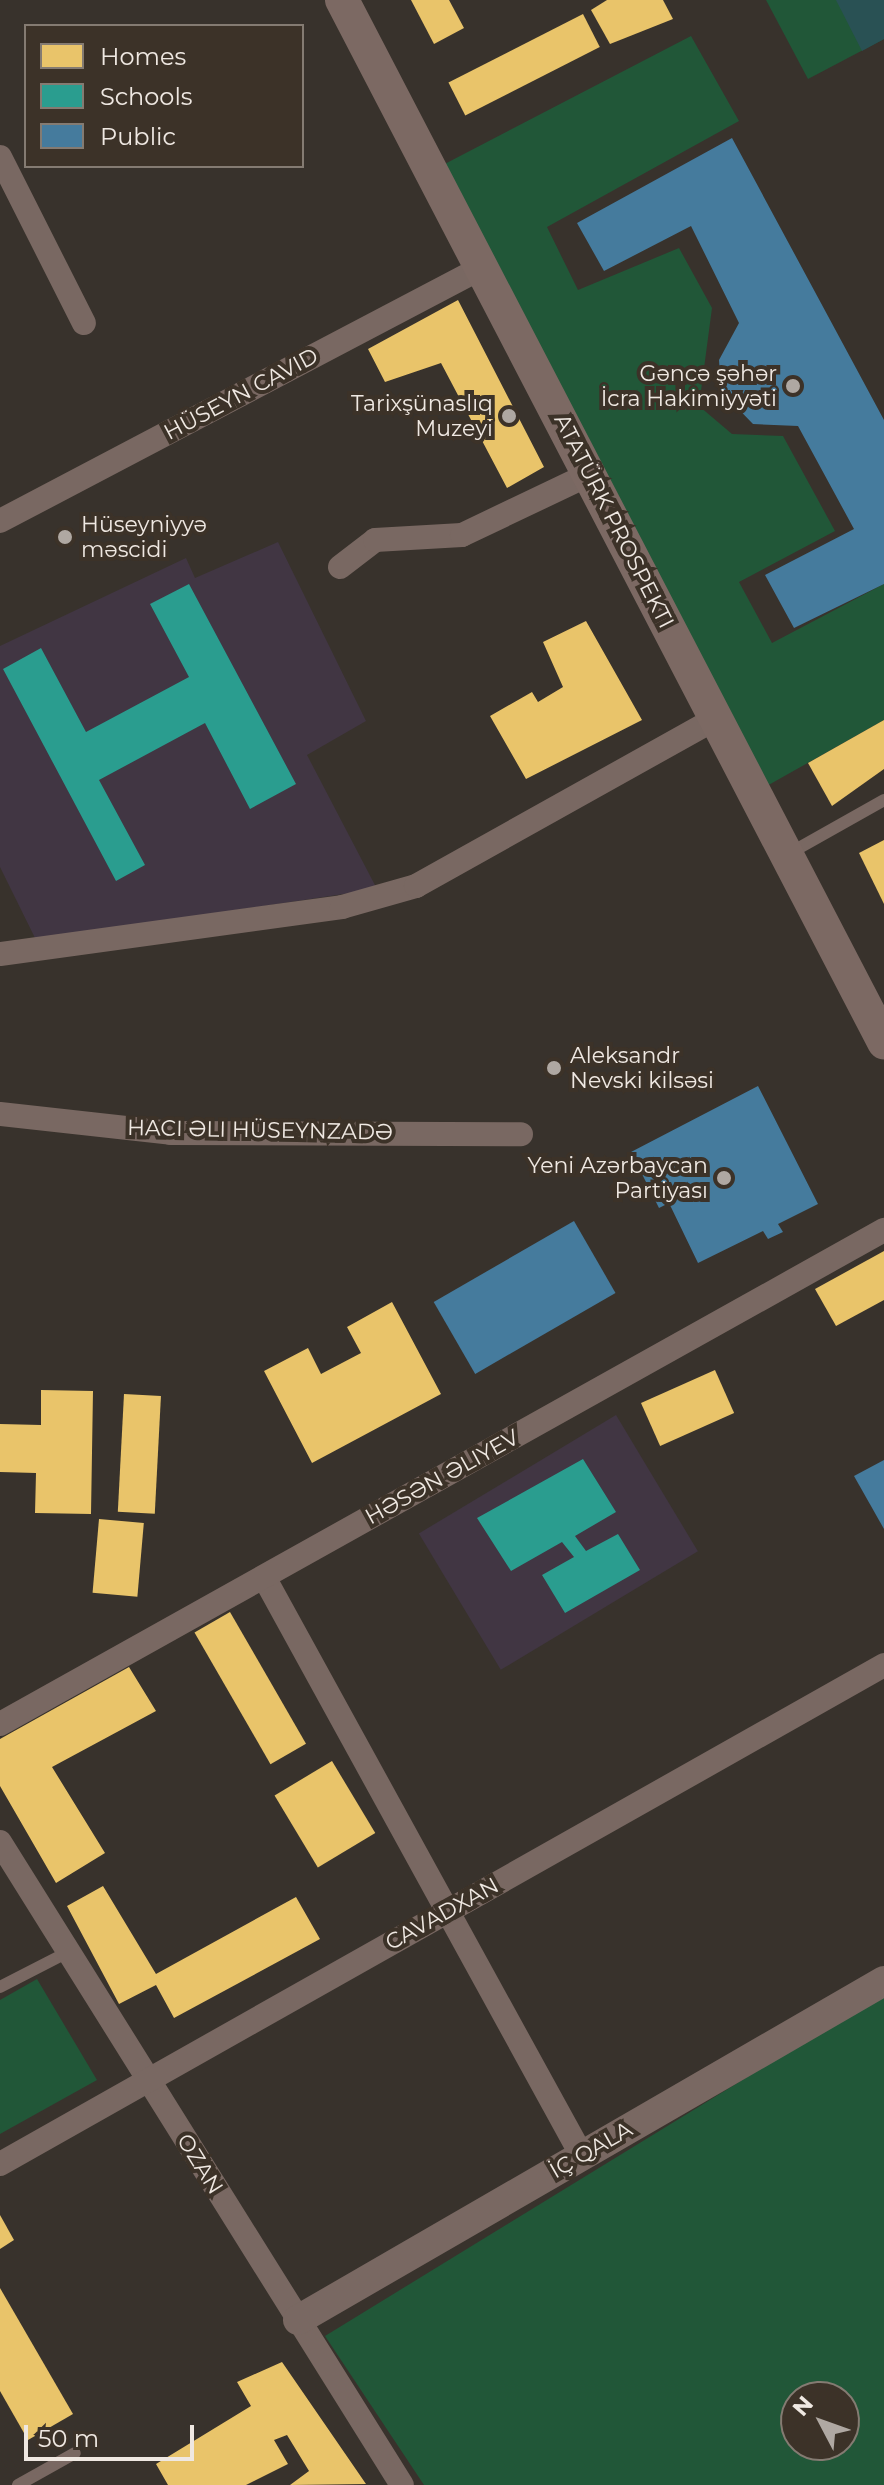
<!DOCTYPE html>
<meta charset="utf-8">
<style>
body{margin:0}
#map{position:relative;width:884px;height:2485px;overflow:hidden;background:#38322c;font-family:Montserrat,sans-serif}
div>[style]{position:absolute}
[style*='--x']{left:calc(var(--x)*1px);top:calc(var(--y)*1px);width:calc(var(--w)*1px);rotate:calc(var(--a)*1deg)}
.education>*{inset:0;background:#413643;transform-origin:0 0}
.green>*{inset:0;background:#215738}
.water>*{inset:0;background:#295154}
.homes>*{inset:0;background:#e9c46a;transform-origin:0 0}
.schools>*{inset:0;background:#2a9d8f}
.public>*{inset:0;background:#457b9d;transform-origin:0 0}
.service>*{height:12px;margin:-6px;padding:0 6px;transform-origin:6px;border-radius:6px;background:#796862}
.minor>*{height:24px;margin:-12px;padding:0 12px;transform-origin:12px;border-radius:12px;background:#796862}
.tertiary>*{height:30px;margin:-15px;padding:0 15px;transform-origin:15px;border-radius:15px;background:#796862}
.secondary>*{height:34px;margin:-17px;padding:0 17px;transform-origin:17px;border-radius:17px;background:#7c6963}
.dots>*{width:22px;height:22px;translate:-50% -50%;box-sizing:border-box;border:4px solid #3c3228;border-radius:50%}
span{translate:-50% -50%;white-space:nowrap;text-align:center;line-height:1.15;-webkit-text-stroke:8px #3c3228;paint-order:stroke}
.poi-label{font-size:22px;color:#efe8e2}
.right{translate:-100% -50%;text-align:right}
.left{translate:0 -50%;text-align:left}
.street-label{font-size:22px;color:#efe8e2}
.legend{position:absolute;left:24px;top:24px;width:280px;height:144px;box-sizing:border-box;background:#3c3228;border:2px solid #847b72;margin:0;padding:10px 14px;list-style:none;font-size:24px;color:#efe8e2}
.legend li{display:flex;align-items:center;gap:16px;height:40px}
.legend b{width:40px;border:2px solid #847b72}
.north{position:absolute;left:780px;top:2381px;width:80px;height:80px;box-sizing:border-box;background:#3c3228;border:2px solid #847b72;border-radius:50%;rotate:311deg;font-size:22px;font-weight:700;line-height:32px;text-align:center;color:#efe8e2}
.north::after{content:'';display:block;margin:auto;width:28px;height:36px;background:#afa8a2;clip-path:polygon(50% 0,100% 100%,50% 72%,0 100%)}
.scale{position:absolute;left:24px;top:2425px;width:170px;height:36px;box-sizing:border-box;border:4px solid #efe8e2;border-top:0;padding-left:10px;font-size:24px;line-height:28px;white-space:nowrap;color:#efe8e2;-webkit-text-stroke:6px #3c3228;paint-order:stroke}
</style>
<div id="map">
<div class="education">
<i style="clip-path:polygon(278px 542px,366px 721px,307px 755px,377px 889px,36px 940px,0 867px,0 646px,186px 558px,195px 578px)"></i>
<i style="left:616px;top:1415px;width:159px;height:230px;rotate:59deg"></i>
</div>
<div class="green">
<i style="clip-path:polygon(766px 0,884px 0,884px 39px,808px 79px)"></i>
<i style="clip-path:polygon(691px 36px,739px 121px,547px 227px,578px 290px,679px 248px,712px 308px,699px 406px,732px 434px,783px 436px,835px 531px,739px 582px,772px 643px,884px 584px,884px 720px,765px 787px,437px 168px)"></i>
<i style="clip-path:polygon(37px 1979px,97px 2080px,0 2134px,0 2000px)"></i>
<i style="clip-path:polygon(evenodd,884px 1993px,884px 2485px,424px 2485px,325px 2336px,884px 1993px,796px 2397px,844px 2397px,844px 2445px,796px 2445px,796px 2397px)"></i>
</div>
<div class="water">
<i style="clip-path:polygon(836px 0,884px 0,884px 39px,862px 51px)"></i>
</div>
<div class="homes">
<i style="clip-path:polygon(411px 0,449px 0,464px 28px,434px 44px)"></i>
<i style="clip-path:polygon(607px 0,663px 0,673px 19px,610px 44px,591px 10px)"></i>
<i style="left:583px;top:14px;width:37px;height:151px;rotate:63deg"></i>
<i style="clip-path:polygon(458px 300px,544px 467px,507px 488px,441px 363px,385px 382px,368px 349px)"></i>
<i style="clip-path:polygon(586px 621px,642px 720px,526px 779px,490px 716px,532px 692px,538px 702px,563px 687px,543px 642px)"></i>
<i style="clip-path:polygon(884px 720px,884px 769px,832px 806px,808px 763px)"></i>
<i style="clip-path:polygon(884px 840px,884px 904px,859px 853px)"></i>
<i style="clip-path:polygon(884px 1251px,884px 1300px,836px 1326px,815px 1289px)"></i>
<i style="clip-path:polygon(392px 1302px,441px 1394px,312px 1463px,264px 1371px,308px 1348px,321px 1374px,361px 1353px,347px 1327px)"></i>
<i style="left:715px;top:1370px;width:47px;height:81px;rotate:66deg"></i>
<i style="clip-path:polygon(41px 1390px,93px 1391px,91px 1514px,35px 1513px,36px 1473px,0 1472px,0 1424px,41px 1425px)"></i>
<i style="left:124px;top:1394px;width:37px;height:118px;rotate:3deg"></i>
<i style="left:99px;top:1519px;width:45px;height:74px;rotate:5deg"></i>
<i style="left:230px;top:1612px;width:152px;height:41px;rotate:60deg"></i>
<i style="clip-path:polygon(129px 1667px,156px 1711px,52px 1767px,105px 1853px,56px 1883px,0 1786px,0 1739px)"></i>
<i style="left:332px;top:1761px;width:84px;height:67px;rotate:59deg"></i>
<i style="clip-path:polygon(103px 1886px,156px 1974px,296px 1897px,320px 1939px,174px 2018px,156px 1985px,119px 2004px,67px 1906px)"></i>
<i style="clip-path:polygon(0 2215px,14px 2240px,0 2249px)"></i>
<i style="clip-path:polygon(0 2288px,73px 2414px,28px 2440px,0 2391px)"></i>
<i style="clip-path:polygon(282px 2362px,366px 2484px,290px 2485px,309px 2471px,287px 2435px,274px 2440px,288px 2464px,246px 2485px,168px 2485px,156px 2464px,251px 2406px,237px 2382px)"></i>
</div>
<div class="schools">
<i style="clip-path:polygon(189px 584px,296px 784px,250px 809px,205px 723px,99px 780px,145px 865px,116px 881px,3px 669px,41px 648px,86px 732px,189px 677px,150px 604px)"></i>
<i style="clip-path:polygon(583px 1459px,616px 1512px,575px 1536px,586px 1551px,618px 1534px,640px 1570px,565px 1613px,542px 1575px,574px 1557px,562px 1542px,511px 1571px,477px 1518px)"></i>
</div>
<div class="public">
<i style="clip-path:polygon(732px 138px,884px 420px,884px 584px,794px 628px,765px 575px,854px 529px,798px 426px,753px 424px,721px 391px,719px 360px,739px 323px,691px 226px,604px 271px,577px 223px)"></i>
<i style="clip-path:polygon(758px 1086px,818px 1204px,778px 1224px,783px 1232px,768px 1239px,763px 1231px,698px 1263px,669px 1203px,659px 1208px,631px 1152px)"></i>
<i style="left:574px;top:1221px;width:83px;height:162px;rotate:60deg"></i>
<i style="clip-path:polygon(884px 1460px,884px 1529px,854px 1476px)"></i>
</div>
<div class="service">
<i style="--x:790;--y:853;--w:108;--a:-29.4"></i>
<i style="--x:0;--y:1987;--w:76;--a:-27.2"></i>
<i style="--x:18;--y:2485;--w:65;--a:-29.3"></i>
</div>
<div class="minor">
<i style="--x:0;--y:157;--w:186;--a:63.2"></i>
<i style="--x:0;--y:521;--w:546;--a:-27.74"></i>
<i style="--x:340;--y:567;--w:44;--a:-37.6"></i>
<i style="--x:375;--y:540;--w:87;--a:-3.3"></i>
<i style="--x:462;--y:535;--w:142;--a:-25.5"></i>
<i style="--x:0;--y:954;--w:345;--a:-7.8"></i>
<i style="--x:342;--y:907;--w:77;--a:-15.8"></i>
<i style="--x:416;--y:886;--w:344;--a:-29.2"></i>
<i style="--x:0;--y:1114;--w:172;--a:6.3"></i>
<i style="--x:171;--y:1133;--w:350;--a:0.2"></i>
<i style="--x:264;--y:1577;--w:661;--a:61.22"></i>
<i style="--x:0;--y:1724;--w:1013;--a:-29.2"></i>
<i style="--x:0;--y:1842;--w:758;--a:57.99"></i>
<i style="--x:0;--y:2164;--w:1015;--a:-29.44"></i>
</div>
<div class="tertiary">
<i style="--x:298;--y:2320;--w:677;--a:-30.05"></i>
</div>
<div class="secondary">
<i style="--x:342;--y:0;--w:1175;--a:62.52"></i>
</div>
<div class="dots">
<i style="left:793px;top:386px;background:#afa8a2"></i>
<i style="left:509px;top:416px;background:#afa8a2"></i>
<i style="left:65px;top:537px;background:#afa8a2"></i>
<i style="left:554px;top:1068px;background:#afa8a2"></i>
<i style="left:724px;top:1178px;background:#afa8a2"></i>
</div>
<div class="poi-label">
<span class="right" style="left:777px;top:386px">Gəncə şəhər<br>İcra Hakimiyyəti</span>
<span class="right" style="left:493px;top:416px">Tarixşünaslıq<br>Muzeyi</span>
<span class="left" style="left:81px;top:537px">Hüseyniyyə<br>məscidi</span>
<span class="left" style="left:570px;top:1068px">Aleksandr<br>Nevski kilsəsi</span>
<span class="right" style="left:708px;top:1178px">Yeni Azərbaycan<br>Partiyası</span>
</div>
<div class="street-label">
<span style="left:241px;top:394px;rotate:-28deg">HÜSEYN CAVID</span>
<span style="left:614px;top:521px;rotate:63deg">ATATÜRK PROSPEKTI</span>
<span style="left:260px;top:1130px;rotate:1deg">HACI ƏLI HÜSEYNZADƏ</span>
<span style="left:442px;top:1477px;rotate:-29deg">HƏSƏN ƏLIYEV</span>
<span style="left:442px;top:1914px;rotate:-29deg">CAVADXAN</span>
<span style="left:591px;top:2150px;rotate:-30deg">İÇ QALA</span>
<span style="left:200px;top:2164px;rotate:58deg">OZAN</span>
</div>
<ul class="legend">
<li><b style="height:22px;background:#e9c46a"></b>Homes</li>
<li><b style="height:22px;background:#2a9d8f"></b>Schools</li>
<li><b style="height:22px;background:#457b9d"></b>Public</li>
</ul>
<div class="north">N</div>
<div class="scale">50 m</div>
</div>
